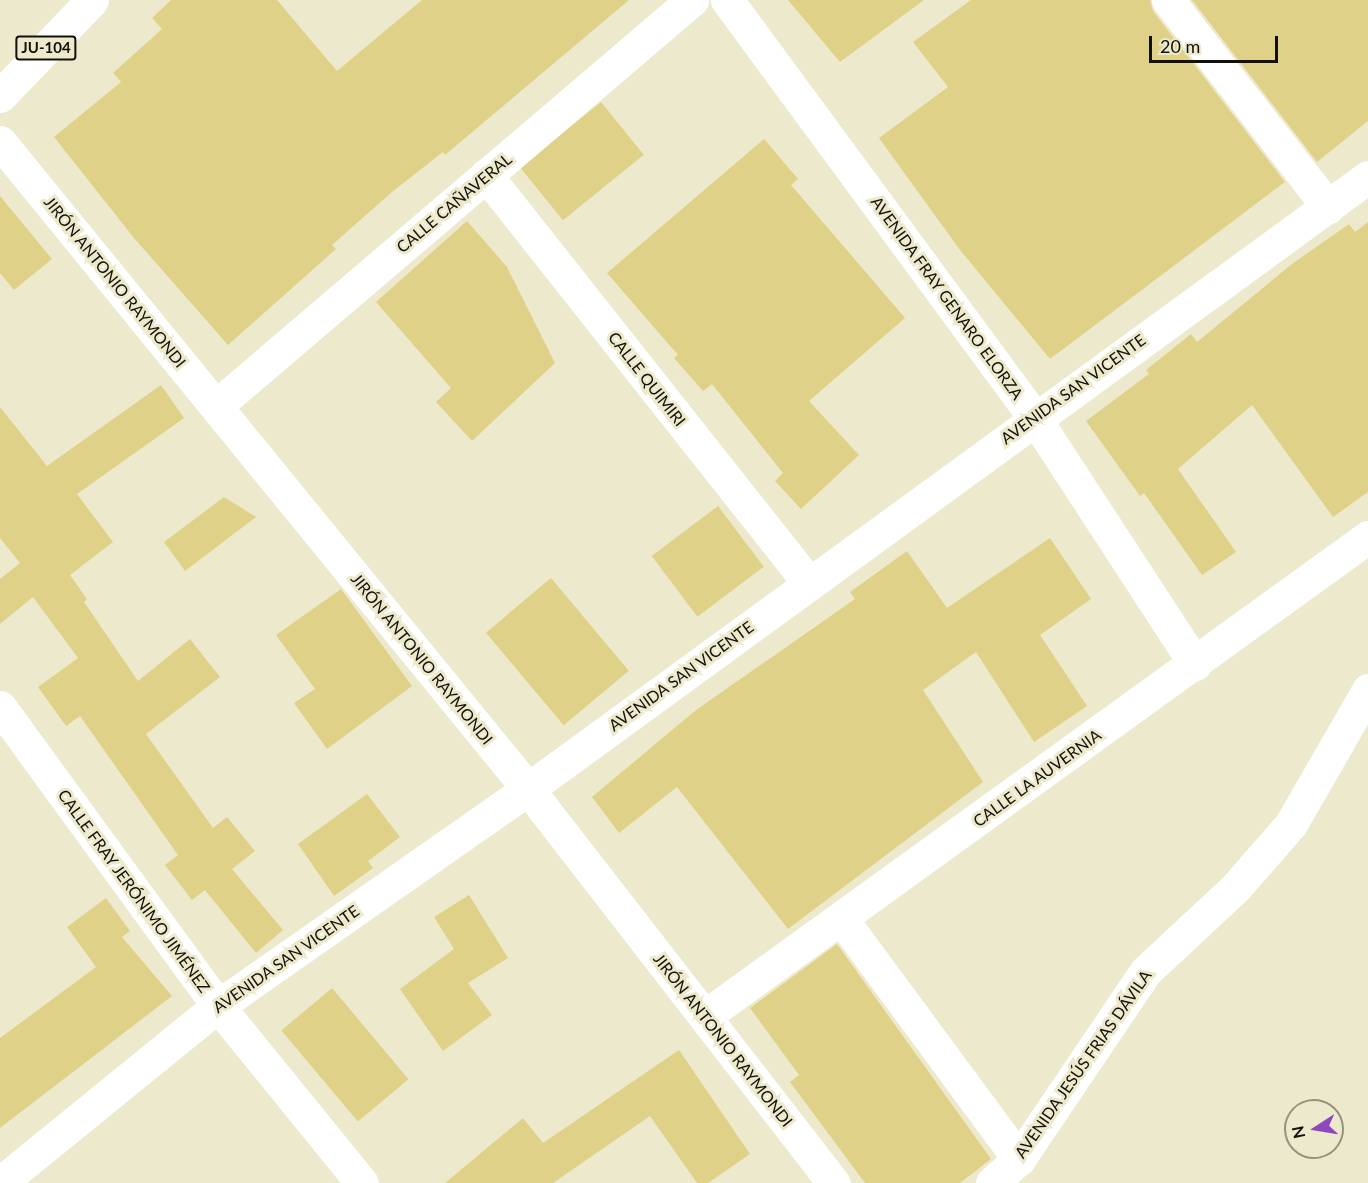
<!DOCTYPE html>
<meta charset="utf-8">
<style>
body{margin:0}
#map{position:relative;width:1368px;height:1183px;overflow:hidden;background:#ede9cc;font-family:Lato,sans-serif}
div>[style]{position:absolute}
[style*='--x']{left:calc(var(--x)*1px);top:calc(var(--y)*1px);width:calc(var(--w)*1px);rotate:calc(var(--a)*1deg)}
.building>*{inset:0;background:#dfd288;transform-origin:0 0}
.minor>*{height:33px;margin:-16.5px;padding:0 16.5px;transform-origin:16.5px;border-radius:16.5px;background:#fff}
.primary>*{height:33px;margin:-16.5px;padding:0 16.5px;transform-origin:16.5px;border-radius:16.5px;background:#fff}
span{translate:-50% -50%;white-space:nowrap;text-align:center;line-height:1.15;-webkit-text-stroke:6px #ede9cc;paint-order:stroke}
.shield-label span{padding:2px 4px;background:#ede9cc;border:2px solid;border-radius:4px;-webkit-text-stroke-width:0}
.shield-label{font-size:15px;color:#121007;font-weight:700}
.street-label{font-size:16px;color:#121007}
.north{position:absolute;left:1284px;top:1099px;width:60px;height:60px;box-sizing:border-box;background:#ede9cc;border:2px solid #95927d;border-radius:50%;rotate:258deg;font-size:16px;font-weight:700;line-height:24px;text-align:center;color:#121007}
.north::after{content:'';display:block;margin:auto;width:21px;height:27px;background:#8e48bc;clip-path:polygon(50% 0,100% 100%,50% 72%,0 100%)}
.scale{position:absolute;left:1149px;top:36px;width:129px;height:27px;box-sizing:border-box;border:3px solid #121007;border-top:0;padding-left:8px;font-size:18px;line-height:21px;white-space:nowrap;color:#121007;-webkit-text-stroke:4px #ede9cc;paint-order:stroke}
</style>
<div id="map">
<div class="building">
<i style="clip-path:polygon(171px 0,277px 0,337px 71px,422px 0,629px 0,445px 155px,443px 152px,392px 192px,332px 245px,336px 249px,228px 345px,134px 238px,54px 137px,121px 82px,113px 73px,162px 29px,152px 18px)"></i>
<i style="clip-path:polygon(788px 0,924px 0,840px 62px)"></i>
<i style="clip-path:polygon(971px 0,1150px 0,1153px 11px,1285px 182px,1050px 359px,960px 250px,879px 138px,948px 87px,913px 42px)"></i>
<i style="clip-path:polygon(1192px 0,1368px 0,1368px 121px,1317px 162px)"></i>
<i style="left:601px;top:102px;width:68px;height:104px;rotate:51deg"></i>
<i style="clip-path:polygon(764px 139px,798px 179px,791px 185px,905px 318px,809px 401px,859px 455px,801px 509px,775px 481px,783px 473px,712px 384px,703px 391px,674px 358px,678px 355px,607px 273px)"></i>
<i style="clip-path:polygon(0 196px,52px 259px,14px 290px,0 273px)"></i>
<i style="clip-path:polygon(467px 221px,507px 267px,555px 363px,472px 441px,436px 402px,451px 388px,376px 302px)"></i>
<i style="clip-path:polygon(1368px 222px,1368px 492px,1333px 517px,1252px 405px,1178px 469px,1236px 552px,1202px 575px,1144px 493px,1140px 496px,1086px 421px,1149px 374px,1146px 370px,1191px 334px,1197px 342px,1292px 264px,1349px 224px,1355px 232px)"></i>
<i style="clip-path:polygon(161px 385px,184px 418px,77px 494px,113px 542px,70px 575px,87px 599px,84px 602px,138px 681px,190px 639px,220px 677px,146px 734px,213px 828px,227px 817px,255px 851px,232px 869px,283px 930px,256px 953px,205px 890px,192px 900px,165px 865px,178px 855px,80px 716px,66px 726px,38px 687px,78px 658px,33px 597px,0 624px,0 579px,20px 563px,0 538px,0 407px,47px 466px)"></i>
<i style="clip-path:polygon(224px 497px,256px 517px,185px 571px,164px 542px)"></i>
<i style="left:718px;top:506px;width:76px;height:83px;rotate:53deg"></i>
<i style="clip-path:polygon(1050px 538px,1091px 599px,1040px 635px,1087px 706px,1034px 742px,976px 652px,923px 690px,983px 782px,788px 929px,677px 787px,619px 833px,592px 797px,696px 710px,855px 599px,850px 592px,907px 551px,947px 608px)"></i>
<i style="left:551px;top:578px;width:121px;height:85px;rotate:50deg"></i>
<i style="clip-path:polygon(341px 589px,412px 686px,327px 749px,294px 703px,315px 689px,276px 635px)"></i>
<i style="clip-path:polygon(367px 794px,400px 837px,368px 861px,373px 868px,334px 896px,298px 844px)"></i>
<i style="clip-path:polygon(469px 895px,508px 958px,468px 983px,492px 1015px,443px 1051px,400px 989px,454px 949px,434px 917px)"></i>
<i style="clip-path:polygon(106px 898px,130px 931px,122px 937px,172px 996px,0 1128px,0 1038px,96px 967px,67px 927px)"></i>
<i style="clip-path:polygon(837px 944px,991px 1159px,960px 1183px,865px 1183px,790px 1082px,799px 1075px,750px 1008px)"></i>
<i style="left:332px;top:988px;width:119px;height:66px;rotate:50deg"></i>
<i style="clip-path:polygon(679px 1050px,750px 1154px,708px 1183px,697px 1183px,650px 1116px,553px 1183px,445px 1183px,523px 1118px,543px 1143px)"></i>
</div>
<div class="minor">
<i style="--x:727;--y:0;--w:518;--a:53.64"></i>
<i style="--x:1034;--y:417;--w:295;--a:56.9"></i>
<i style="--x:1168;--y:0;--w:262;--a:52.3"></i>
<i style="--x:0;--y:142;--w:835;--a:50.78"></i>
<i style="--x:528;--y:789;--w:499;--a:52.2"></i>
<i style="--x:486;--y:175;--w:519;--a:51.65"></i>
<i style="--x:216;--y:406;--w:626;--a:-40.46"></i>
<i style="--x:0;--y:707;--w:370;--a:53.9"></i>
<i style="--x:218;--y:1006;--w:228;--a:50.9"></i>
<i style="--x:841;--y:918;--w:300;--a:53.6"></i>
<i style="--x:705;--y:1016;--w:818;--a:-35.85"></i>
<i style="--x:0;--y:1183;--w:281;--a:-39.1"></i>
<i style="--x:218;--y:1006;--w:378;--a:-35"></i>
<i style="--x:528;--y:789;--w:1039;--a:-36.08"></i>
<i style="--x:992;--y:1183;--w:36;--a:-42"></i>
<i style="--x:1019;--y:1159;--w:225;--a:-56"></i>
<i style="--x:1145;--y:972;--w:125;--a:-43"></i>
<i style="--x:1236;--y:887;--w:84;--a:-48.9"></i>
<i style="--x:1291;--y:824;--w:155;--a:-60.1"></i>
</div>
<div class="primary">
<i style="--x:0;--y:96;--w:133;--a:-46.2"></i>
</div>
<div class="shield-label">
<span style="left:46px;top:48px">JU-104</span>
</div>
<div class="street-label">
<span style="left:454px;top:203px;rotate:-40deg">CALLE CAÑAVERAL</span>
<span style="left:115px;top:282px;rotate:51deg">JIRÓN ANTONIO RAYMONDI</span>
<span style="left:947px;top:298px;rotate:54deg">AVENIDA FRAY GENARO ELORZA</span>
<span style="left:647px;top:379px;rotate:52deg">CALLE QUIMIRI</span>
<span style="left:1073px;top:389px;rotate:-36deg">AVENIDA SAN VICENTE</span>
<span style="left:422px;top:659px;rotate:51deg">JIRÓN ANTONIO RAYMONDI</span>
<span style="left:681px;top:676px;rotate:-36deg">AVENIDA SAN VICENTE</span>
<span style="left:1037px;top:778px;rotate:-36deg">CALLE LA AUVERNIA</span>
<span style="left:134px;top:891px;rotate:54deg">CALLE FRAY JERÓNIMO JIMÉNEZ</span>
<span style="left:286px;top:959px;rotate:-35deg">AVENIDA SAN VICENTE</span>
<span style="left:723px;top:1040px;rotate:52deg">JIRÓN ANTONIO RAYMONDI</span>
<span style="left:1083px;top:1064px;rotate:-55deg">AVENIDA JESÚS FRIAS DÁVILA</span>
</div>
<div class="north">N</div>
<div class="scale">20 m</div>
</div>
